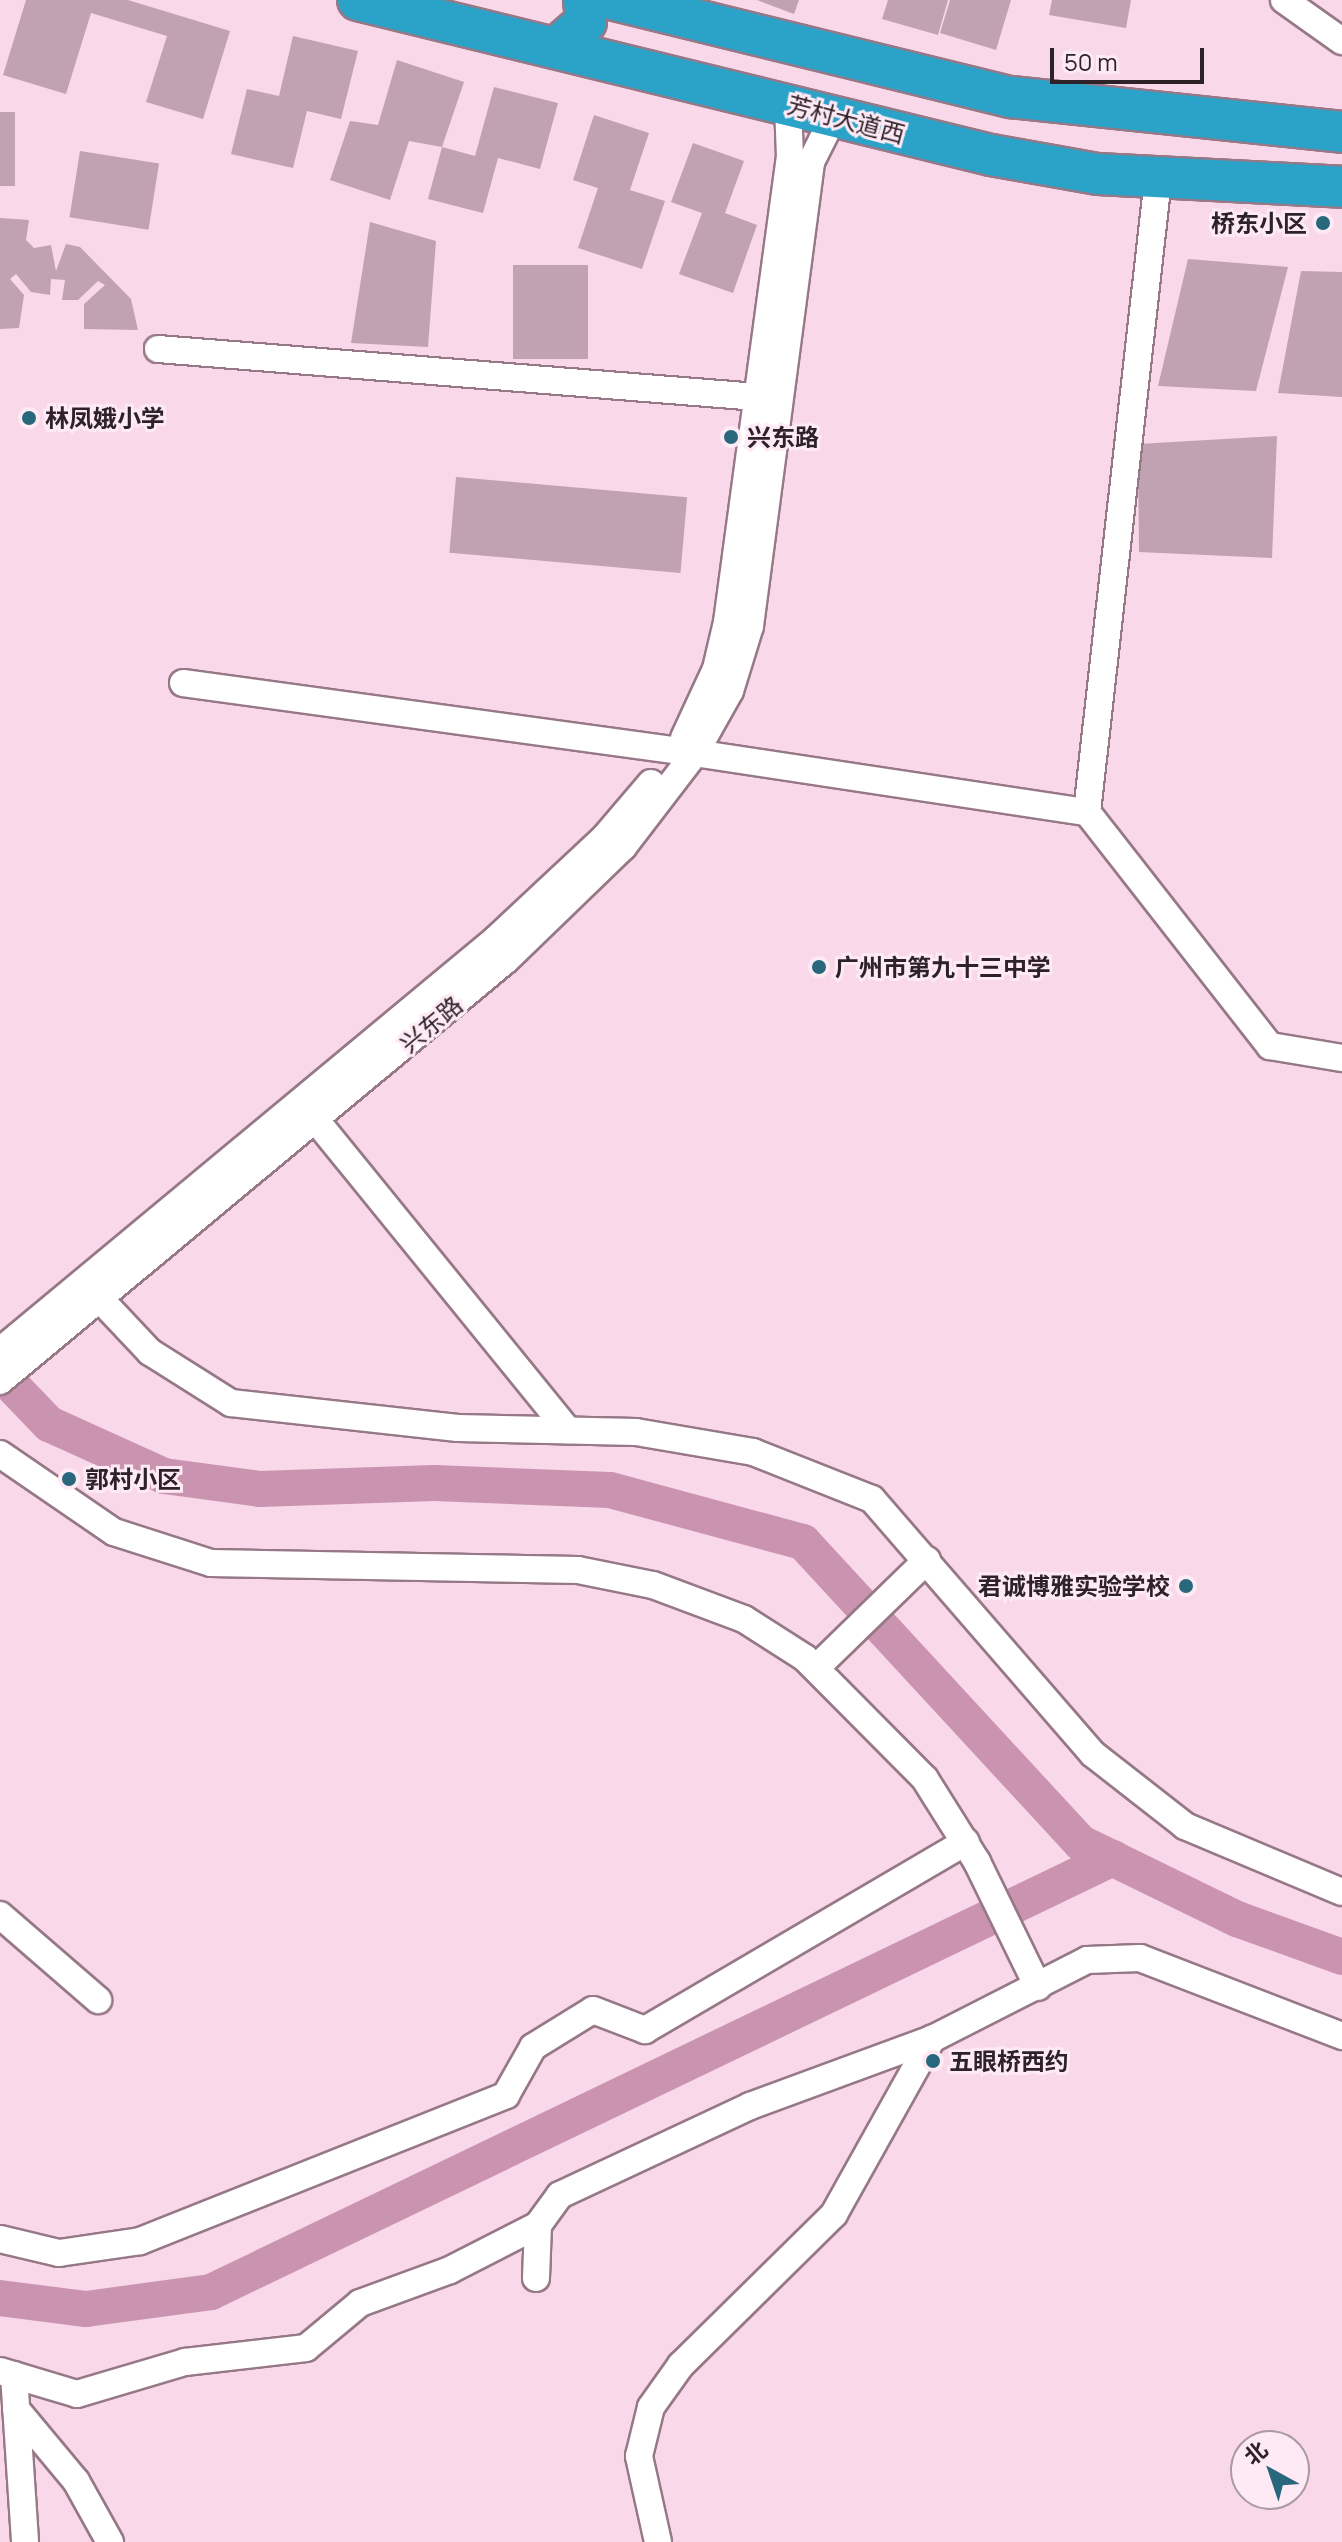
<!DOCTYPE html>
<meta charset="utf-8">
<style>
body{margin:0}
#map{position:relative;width:1342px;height:2542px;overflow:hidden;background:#f9d8e9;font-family:Manrope,"Noto Sans SC",sans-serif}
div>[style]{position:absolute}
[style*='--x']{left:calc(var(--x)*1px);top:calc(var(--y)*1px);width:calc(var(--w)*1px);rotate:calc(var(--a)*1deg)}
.river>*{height:36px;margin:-18px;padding:0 18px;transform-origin:18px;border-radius:18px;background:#ca94b1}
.building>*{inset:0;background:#c1a2b2;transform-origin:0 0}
.roads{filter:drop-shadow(2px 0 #967887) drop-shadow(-2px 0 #967887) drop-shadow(0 2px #967887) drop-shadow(0 -2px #967887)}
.minor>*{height:26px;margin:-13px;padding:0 13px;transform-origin:13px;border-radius:13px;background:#fff}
.highway>*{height:40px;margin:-20px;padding:0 20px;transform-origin:20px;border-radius:20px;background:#2ba3c9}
.dots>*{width:22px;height:22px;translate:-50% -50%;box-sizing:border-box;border:4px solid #feeaf4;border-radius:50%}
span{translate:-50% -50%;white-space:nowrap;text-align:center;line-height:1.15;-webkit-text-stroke:6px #feeaf4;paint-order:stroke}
.street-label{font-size:24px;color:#2e2229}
.poi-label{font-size:24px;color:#2e2229;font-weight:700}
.right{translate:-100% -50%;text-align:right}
.left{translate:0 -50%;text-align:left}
.north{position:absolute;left:1230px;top:2430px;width:80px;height:80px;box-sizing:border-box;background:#feeaf4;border:2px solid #ab9aa3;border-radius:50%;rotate:320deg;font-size:22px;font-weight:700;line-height:32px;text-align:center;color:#2e2229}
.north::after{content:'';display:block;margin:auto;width:28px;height:36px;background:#29677d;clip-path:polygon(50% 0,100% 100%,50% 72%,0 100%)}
.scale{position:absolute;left:1050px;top:48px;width:154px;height:36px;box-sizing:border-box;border:4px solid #2e2229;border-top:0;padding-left:10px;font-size:24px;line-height:28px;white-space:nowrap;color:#2e2229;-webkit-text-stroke:6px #feeaf4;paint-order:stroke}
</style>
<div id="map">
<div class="river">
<i style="--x:0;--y:1373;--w:71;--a:46.1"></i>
<i style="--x:49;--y:1424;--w:126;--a:24.3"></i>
<i style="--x:164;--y:1476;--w:97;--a:7.7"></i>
<i style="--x:260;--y:1489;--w:174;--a:-2"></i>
<i style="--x:434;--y:1483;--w:176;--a:2.3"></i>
<i style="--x:610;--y:1490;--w:200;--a:15.1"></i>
<i style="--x:803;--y:1542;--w:410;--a:47.3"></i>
<i style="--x:1081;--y:1843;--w:174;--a:26"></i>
<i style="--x:1237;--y:1919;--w:112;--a:19.9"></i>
<i style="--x:0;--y:2298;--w:87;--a:7.3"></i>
<i style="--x:86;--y:2309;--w:126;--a:-7.7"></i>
<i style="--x:211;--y:2292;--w:1001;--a:-25.69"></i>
</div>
<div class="building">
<i style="clip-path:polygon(26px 0,128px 0,230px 31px,203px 119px,146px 102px,167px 36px,91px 13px,66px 94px,3px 75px)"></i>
<i style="clip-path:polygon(757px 0,799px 0,794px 14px)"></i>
<i style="clip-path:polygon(888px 0,948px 0,938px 35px,882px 19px)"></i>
<i style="clip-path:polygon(950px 0,1011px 0,996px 50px,940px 33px)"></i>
<i style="clip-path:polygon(1052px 0,1131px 0,1126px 28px,1049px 15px)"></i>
<i style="clip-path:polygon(293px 36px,358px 51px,341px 119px,307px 111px,293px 168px,231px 154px,247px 89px,279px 96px)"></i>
<i style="clip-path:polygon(397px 60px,464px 82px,442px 147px,409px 141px,390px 200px,330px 180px,350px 121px,378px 125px)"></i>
<i style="clip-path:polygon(494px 87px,558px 103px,540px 169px,498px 158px,483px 213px,428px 199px,442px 147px,475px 156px)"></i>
<i style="left:0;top:112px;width:15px;height:74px"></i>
<i style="clip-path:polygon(594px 115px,649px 133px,630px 190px,665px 201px,642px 269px,578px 248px,598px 188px,573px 180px)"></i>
<i style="clip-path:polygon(693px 143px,744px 161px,725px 213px,757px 225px,733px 293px,679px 274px,702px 213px,671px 202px)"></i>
<i style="left:80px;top:151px;width:80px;height:67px;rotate:9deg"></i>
<i style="clip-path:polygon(0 218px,29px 220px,26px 240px,34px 248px,51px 245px,56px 271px,66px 244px,80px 247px,131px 299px,138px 330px,84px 329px,84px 304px,105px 285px,98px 281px,78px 300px,62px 300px,65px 280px,51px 279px,50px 295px,31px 292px,16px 274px,10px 279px,24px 295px,19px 328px,0 329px)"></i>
<i style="clip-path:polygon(370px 222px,436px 241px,428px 347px,351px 343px)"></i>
<i style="clip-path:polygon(1188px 259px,1288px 267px,1256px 391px,1158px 386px)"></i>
<i style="left:513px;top:265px;width:75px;height:94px"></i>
<i style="clip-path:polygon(1301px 271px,1342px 272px,1342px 397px,1278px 393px)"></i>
<i style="clip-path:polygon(1277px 436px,1272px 558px,1139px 552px,1138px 444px)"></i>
<i style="left:456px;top:477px;width:232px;height:76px;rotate:5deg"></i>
</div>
<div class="roads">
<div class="minor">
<i style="--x:1284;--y:0;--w:71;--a:35.3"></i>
<i style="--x:1158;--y:179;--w:637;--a:96.4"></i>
<i style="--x:1087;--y:812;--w:297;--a:52"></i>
<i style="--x:1270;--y:1046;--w:73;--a:9.5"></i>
<i style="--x:158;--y:349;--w:601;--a:4.58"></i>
<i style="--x:183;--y:683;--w:497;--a:7.8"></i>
<i style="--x:684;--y:738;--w:76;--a:-65.1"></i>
<i style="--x:716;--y:669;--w:48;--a:-76.8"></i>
<i style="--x:727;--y:622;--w:469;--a:-82.3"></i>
<i style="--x:790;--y:157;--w:53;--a:-92.2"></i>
<i style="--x:695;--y:753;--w:396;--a:8.6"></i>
<i style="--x:306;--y:1108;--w:415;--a:50.9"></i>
<i style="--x:100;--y:1299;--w:73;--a:46.7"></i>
<i style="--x:150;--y:1352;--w:96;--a:32.2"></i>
<i style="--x:231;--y:1403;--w:228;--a:6.3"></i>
<i style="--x:458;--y:1428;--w:178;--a:1.3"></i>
<i style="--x:636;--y:1432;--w:119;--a:9.7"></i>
<i style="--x:753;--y:1452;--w:128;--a:21.6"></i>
<i style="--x:872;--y:1499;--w:337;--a:49.1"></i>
<i style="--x:1093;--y:1754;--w:117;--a:38"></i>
<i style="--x:1185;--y:1826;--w:170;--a:22.8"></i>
<i style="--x:0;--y:1351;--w:645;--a:-39.71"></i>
<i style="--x:496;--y:939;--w:149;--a:-43.1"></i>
<i style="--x:605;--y:837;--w:71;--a:-49.6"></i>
<i style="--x:0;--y:1381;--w:658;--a:-39.76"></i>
<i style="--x:506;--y:960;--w:163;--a:-44"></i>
<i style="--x:623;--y:847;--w:118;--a:-52.5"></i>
<i style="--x:695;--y:753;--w:71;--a:-60.6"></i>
<i style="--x:730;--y:691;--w:68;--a:-72.9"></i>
<i style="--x:750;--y:626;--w:468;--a:-82.5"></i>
<i style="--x:811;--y:162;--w:51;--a:-63.4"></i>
<i style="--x:0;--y:1454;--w:138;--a:34.4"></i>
<i style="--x:114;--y:1532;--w:102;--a:17.7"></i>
<i style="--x:211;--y:1563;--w:367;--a:1.1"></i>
<i style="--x:578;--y:1570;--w:76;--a:11.3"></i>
<i style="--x:653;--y:1585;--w:97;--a:20.5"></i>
<i style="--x:744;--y:1619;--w:72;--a:32.6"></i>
<i style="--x:805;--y:1658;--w:170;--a:45.2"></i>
<i style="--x:925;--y:1779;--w:98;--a:57.9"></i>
<i style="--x:977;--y:1862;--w:139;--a:64"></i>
<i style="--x:816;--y:1668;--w:155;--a:-44.2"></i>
<i style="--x:0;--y:1915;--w:130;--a:40.9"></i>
<i style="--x:0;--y:2239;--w:61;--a:13.3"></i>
<i style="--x:59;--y:2253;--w:82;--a:-8.4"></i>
<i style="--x:140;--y:2241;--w:394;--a:-21.7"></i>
<i style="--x:506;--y:2095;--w:55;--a:-60.6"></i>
<i style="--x:533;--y:2047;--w:70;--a:-31.7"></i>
<i style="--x:593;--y:2010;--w:56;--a:21"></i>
<i style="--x:645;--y:2030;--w:372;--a:-30.4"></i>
<i style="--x:536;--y:2278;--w:53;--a:-87.8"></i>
<i style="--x:538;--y:2225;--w:37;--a:-54"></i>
<i style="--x:560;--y:2195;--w:210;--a:-25.1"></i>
<i style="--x:750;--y:2106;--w:194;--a:-20.2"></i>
<i style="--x:932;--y:2039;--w:174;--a:-27"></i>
<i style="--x:1087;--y:1960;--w:53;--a:-2.2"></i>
<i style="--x:1140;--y:1958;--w:217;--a:21.1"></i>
<i style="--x:0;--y:2371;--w:80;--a:16.6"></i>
<i style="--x:77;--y:2394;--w:113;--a:-16.5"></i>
<i style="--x:185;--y:2362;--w:122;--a:-6.6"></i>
<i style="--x:306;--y:2348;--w:70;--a:-39.8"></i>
<i style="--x:360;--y:2303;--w:96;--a:-20.1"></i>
<i style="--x:450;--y:2270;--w:99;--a:-27.1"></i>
<i style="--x:14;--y:2375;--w:167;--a:86.2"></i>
<i style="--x:16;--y:2409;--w:94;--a:50.2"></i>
<i style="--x:76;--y:2481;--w:70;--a:60.9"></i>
<i style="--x:658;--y:2542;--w:88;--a:-102.5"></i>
<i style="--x:639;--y:2456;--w:50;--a:-76.2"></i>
<i style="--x:651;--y:2407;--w:52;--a:-54.5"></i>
<i style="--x:681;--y:2365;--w:215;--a:-44.6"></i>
<i style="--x:834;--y:2214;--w:201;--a:-60.8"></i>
</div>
<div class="highway">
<i style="--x:358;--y:0;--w:652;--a:13.76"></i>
<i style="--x:991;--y:155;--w:109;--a:10.1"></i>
<i style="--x:1098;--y:174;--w:244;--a:3"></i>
<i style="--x:615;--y:0;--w:408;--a:13.8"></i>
<i style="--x:1011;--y:97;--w:333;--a:6"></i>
<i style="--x:558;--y:46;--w:37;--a:-41"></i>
<i style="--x:586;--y:22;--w:22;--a:-95"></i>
</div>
</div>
<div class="dots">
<i style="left:1323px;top:223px;background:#29677d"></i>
<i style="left:29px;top:418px;background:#29677d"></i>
<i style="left:731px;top:437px;background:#29677d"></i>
<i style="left:819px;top:967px;background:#29677d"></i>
<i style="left:69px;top:1479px;background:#29677d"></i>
<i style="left:1186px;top:1586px;background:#29677d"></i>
<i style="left:933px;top:2061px;background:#29677d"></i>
</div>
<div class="street-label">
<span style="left:846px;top:119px;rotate:15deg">芳村大道西</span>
<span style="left:431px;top:1024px;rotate:-40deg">兴东路</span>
</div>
<div class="poi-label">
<span class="right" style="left:1307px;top:223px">桥东小区</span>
<span class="left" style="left:45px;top:418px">林凤娥小学</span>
<span class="left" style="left:747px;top:437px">兴东路</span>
<span class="left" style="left:835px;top:967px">广州市第九十三中学</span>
<span class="left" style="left:85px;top:1479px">郭村小区</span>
<span class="right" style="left:1170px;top:1586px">君诚博雅实验学校</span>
<span class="left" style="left:949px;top:2061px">五眼桥西约</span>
</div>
<div class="north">北</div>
<div class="scale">50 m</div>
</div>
